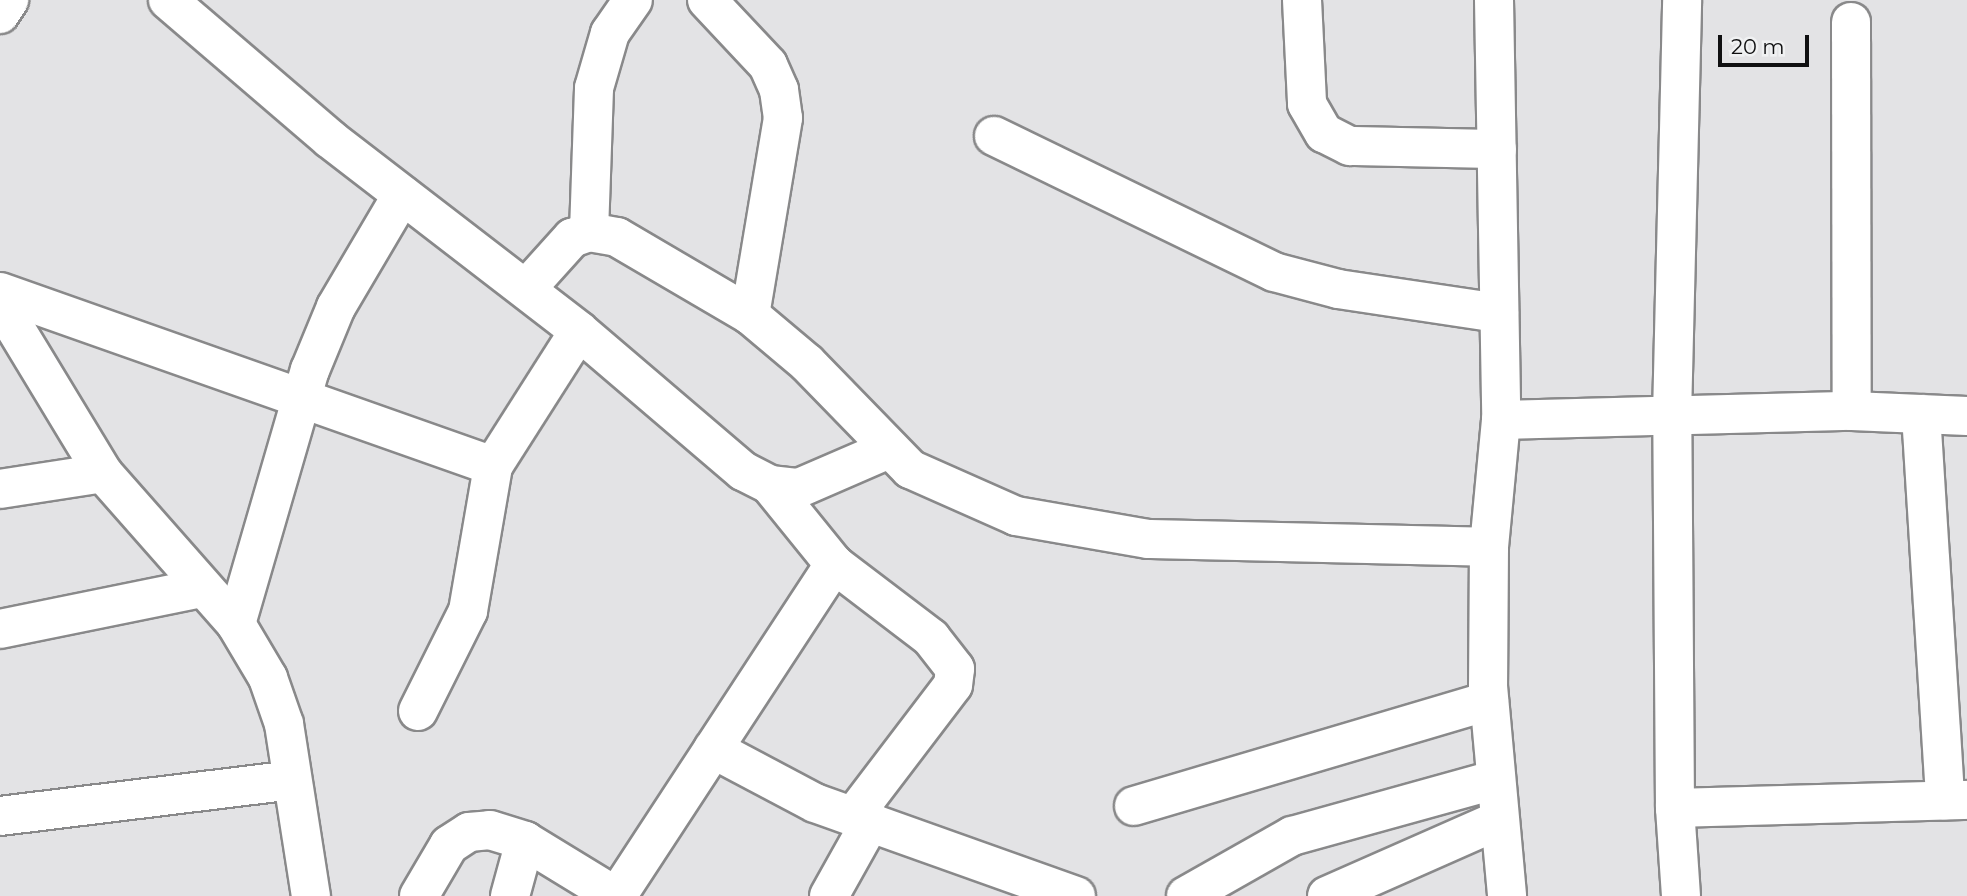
<!DOCTYPE html>
<style>
body{margin:0}
#map{position:relative;width:1967px;height:896px;overflow:hidden;background:#e3e3e5;font-family:Montserrat,sans-serif}
div>[style]{position:absolute}
[style*='--x']{left:calc(var(--x)*1px);top:calc(var(--y)*1px);width:calc(var(--w)*1px);rotate:calc(var(--a)*1deg)}
.roads{filter:drop-shadow(2px 0 #89898a) drop-shadow(-2px 0 #89898a) drop-shadow(0 2px #89898a) drop-shadow(0 -2px #89898a)}
.minor>*{height:38px;margin:-19px;padding:0 19px;transform-origin:19px;border-radius:19px;background:#fff}
span{translate:-50% -50%;white-space:nowrap;text-align:center;line-height:1.15;-webkit-text-stroke:5px #f0f1f2;paint-order:stroke}
.scale{position:absolute;left:1718px;top:35px;width:91px;height:32px;box-sizing:border-box;border:4px solid #101011;border-top:0;padding-left:9px;font-size:21px;line-height:24px;white-space:nowrap;color:#101011;-webkit-text-stroke:5px #f0f1f2;paint-order:stroke}
</style>
<div id="map">
<div class="roads">
<div class="minor">
<i style="--x:168;--y:0;--w:213;--a:40.6"></i>
<i style="--x:330;--y:139;--w:314;--a:37.6"></i>
<i style="--x:579;--y:331;--w:216;--a:40.5"></i>
<i style="--x:743;--y:471;--w:30;--a:27"></i>
<i style="--x:770;--y:485;--w:29;--a:6"></i>
<i style="--x:799;--y:488;--w:96;--a:-23.4"></i>
<i style="--x:707;--y:0;--w:89;--a:46.8"></i>
<i style="--x:768;--y:65;--w:27;--a:66"></i>
<i style="--x:779;--y:90;--w:28;--a:82"></i>
<i style="--x:783;--y:118;--w:200;--a:99.5"></i>
<i style="--x:1302;--y:0;--w:104;--a:87.2"></i>
<i style="--x:1307;--y:104;--w:34;--a:60"></i>
<i style="--x:1324;--y:133;--w:29;--a:27"></i>
<i style="--x:1350;--y:146;--w:147;--a:1.2"></i>
<i style="--x:1494;--y:0;--w:420;--a:89"></i>
<i style="--x:1501;--y:420;--w:128;--a:95.4"></i>
<i style="--x:1489;--y:547;--w:139;--a:90.4"></i>
<i style="--x:1488;--y:686;--w:211;--a:84.8"></i>
<i style="--x:0;--y:14;--w:17;--a:-57"></i>
<i style="--x:1851;--y:22;--w:389;--a:89.9"></i>
<i style="--x:994;--y:136;--w:311;--a:25.9"></i>
<i style="--x:1274;--y:272;--w:66;--a:14.9"></i>
<i style="--x:1338;--y:289;--w:163;--a:8.5"></i>
<i style="--x:589;--y:232;--w:144;--a:-88"></i>
<i style="--x:594;--y:88;--w:57;--a:-73.8"></i>
<i style="--x:610;--y:33;--w:40;--a:-55.1"></i>
<i style="--x:526;--y:289;--w:69;--a:-48"></i>
<i style="--x:572;--y:238;--w:18;--a:-19"></i>
<i style="--x:589;--y:232;--w:28;--a:10"></i>
<i style="--x:617;--y:237;--w:154;--a:30.4"></i>
<i style="--x:750;--y:315;--w:75;--a:40.1"></i>
<i style="--x:807;--y:363;--w:148;--a:45.8"></i>
<i style="--x:910;--y:469;--w:116;--a:23.9"></i>
<i style="--x:1016;--y:516;--w:134;--a:9.9"></i>
<i style="--x:1148;--y:539;--w:341;--a:1.3"></i>
<i style="--x:0;--y:292;--w:523;--a:19.44"></i>
<i style="--x:0;--y:303;--w:199;--a:58.8"></i>
<i style="--x:103;--y:473;--w:201;--a:48.6"></i>
<i style="--x:236;--y:624;--w:63;--a:59.3"></i>
<i style="--x:268;--y:678;--w:49;--a:70.8"></i>
<i style="--x:284;--y:724;--w:174;--a:81.1"></i>
<i style="--x:1921;--y:414;--w:387;--a:86.4"></i>
<i style="--x:1501;--y:420;--w:351;--a:-1.5"></i>
<i style="--x:1852;--y:411;--w:115;--a:2.5"></i>
<i style="--x:770;--y:485;--w:102;--a:51"></i>
<i style="--x:834;--y:564;--w:122;--a:37.3"></i>
<i style="--x:931;--y:638;--w:39;--a:52"></i>
<i style="--x:955;--y:669;--w:16;--a:97"></i>
<i style="--x:953;--y:685;--w:163;--a:127.3"></i>
<i style="--x:0;--y:489;--w:104;--a:-8.8"></i>
<i style="--x:236;--y:624;--w:265;--a:-73.8"></i>
<i style="--x:310;--y:370;--w:68;--a:-67.6"></i>
<i style="--x:336;--y:307;--w:130;--a:-59.5"></i>
<i style="--x:0;--y:629;--w:206;--a:-11.5"></i>
<i style="--x:418;--y:711;--w:112;--a:-63.4"></i>
<i style="--x:468;--y:611;--w:147;--a:-80.2"></i>
<i style="--x:493;--y:466;--w:160;--a:-57.5"></i>
<i style="--x:713;--y:749;--w:115;--a:27.9"></i>
<i style="--x:815;--y:803;--w:277;--a:19.6"></i>
<i style="--x:1134;--y:806;--w:370;--a:-16.5"></i>
<i style="--x:1675;--y:808;--w:392;--a:-90.4"></i>
<i style="--x:1672;--y:416;--w:416;--a:-88.6"></i>
<i style="--x:0;--y:816;--w:294;--a:-7"></i>
<i style="--x:419;--y:896;--w:59;--a:-59.5"></i>
<i style="--x:449;--y:845;--w:24;--a:-33"></i>
<i style="--x:469;--y:832;--w:21;--a:-5"></i>
<i style="--x:490;--y:830;--w:37;--a:17"></i>
<i style="--x:525;--y:841;--w:105;--a:31.4"></i>
<i style="--x:510;--y:896;--w:57;--a:-74.7"></i>
<i style="--x:617;--y:896;--w:397;--a:-56.8"></i>
<i style="--x:829;--y:896;--w:86;--a:-60.8"></i>
<i style="--x:1186;--y:896;--w:122;--a:-29.5"></i>
<i style="--x:1292;--y:836;--w:210;--a:-15.5"></i>
<i style="--x:1327;--y:896;--w:186;--a:-23.8"></i>
<i style="--x:1681;--y:896;--w:88;--a:-93.9"></i>
<i style="--x:1675;--y:808;--w:292;--a:-1.6"></i>
</div>
</div>
<div class="scale">20 m</div>
</div>
